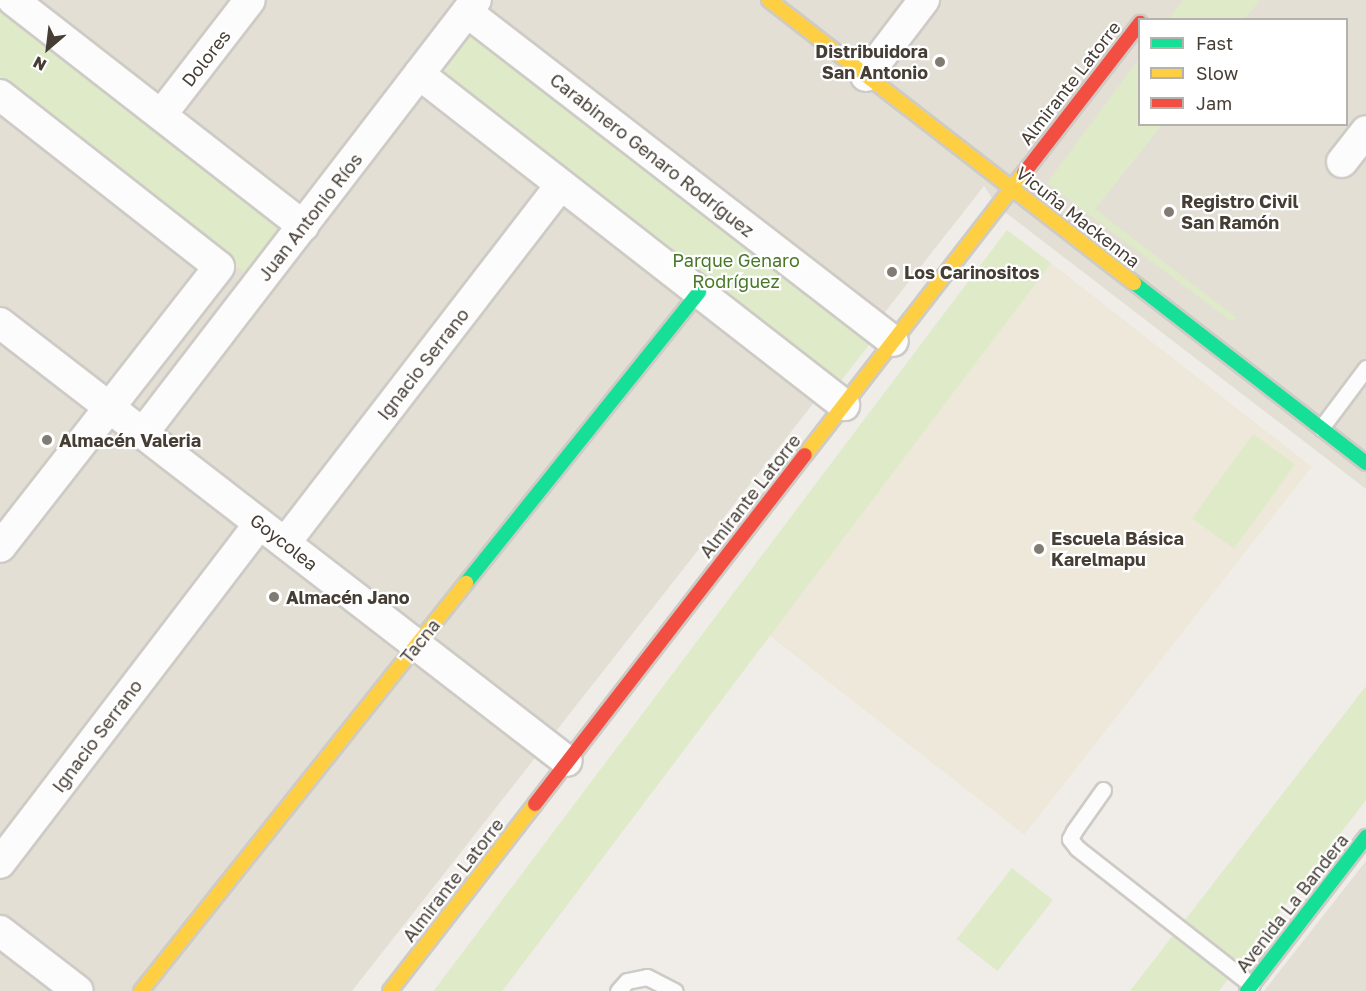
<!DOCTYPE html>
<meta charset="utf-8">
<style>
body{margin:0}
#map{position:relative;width:1366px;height:991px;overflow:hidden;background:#f0ede8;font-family:"Golos Text",sans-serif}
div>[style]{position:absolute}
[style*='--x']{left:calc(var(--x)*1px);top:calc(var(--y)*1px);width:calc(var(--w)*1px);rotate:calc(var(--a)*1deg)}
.residential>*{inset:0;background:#e4dfd5}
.education>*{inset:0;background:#eee8da;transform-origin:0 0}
.green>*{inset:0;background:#deeac8;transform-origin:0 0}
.roads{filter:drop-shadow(2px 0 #cecbc6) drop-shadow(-2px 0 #cecbc6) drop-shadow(0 2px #cecbc6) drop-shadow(0 -2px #cecbc6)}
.lane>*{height:15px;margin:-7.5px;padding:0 7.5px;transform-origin:7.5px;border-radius:7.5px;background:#fdfcfc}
.street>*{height:30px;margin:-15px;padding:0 15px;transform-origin:15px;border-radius:15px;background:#fdfcfc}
.fast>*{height:14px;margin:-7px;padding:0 7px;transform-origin:7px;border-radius:7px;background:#16e098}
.slow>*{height:14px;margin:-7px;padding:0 7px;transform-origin:7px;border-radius:7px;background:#ffcf43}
.jam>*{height:14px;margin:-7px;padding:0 7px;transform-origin:7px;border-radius:7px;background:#f24e42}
.dots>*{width:16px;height:16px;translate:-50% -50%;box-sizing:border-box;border:3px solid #fff;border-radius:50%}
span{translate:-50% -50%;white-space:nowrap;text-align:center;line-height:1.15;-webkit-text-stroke:4.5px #fff;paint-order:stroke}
.poi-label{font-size:18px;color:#463e35;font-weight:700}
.right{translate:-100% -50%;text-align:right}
.left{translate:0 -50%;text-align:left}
.street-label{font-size:18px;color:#463e35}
.park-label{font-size:18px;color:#487827}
.legend{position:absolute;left:1138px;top:18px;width:210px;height:108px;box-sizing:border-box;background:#fff;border:2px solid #b5b2ae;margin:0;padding:8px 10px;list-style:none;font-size:18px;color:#463e35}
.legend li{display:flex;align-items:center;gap:12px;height:30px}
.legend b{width:30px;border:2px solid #b5b2ae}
.north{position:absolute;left:18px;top:18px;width:60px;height:60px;-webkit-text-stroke:4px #fff;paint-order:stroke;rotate:208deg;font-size:16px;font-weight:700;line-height:24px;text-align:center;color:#463e35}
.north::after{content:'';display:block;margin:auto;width:21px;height:27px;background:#463e35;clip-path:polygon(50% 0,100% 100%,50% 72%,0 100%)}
</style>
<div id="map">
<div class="residential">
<i style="clip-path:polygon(evenodd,0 0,1366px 0,1366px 489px,997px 206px,984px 186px,352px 991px,0 991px,0 0,1140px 20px,1346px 20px,1346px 124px,1140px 124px,1140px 20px)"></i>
<i style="clip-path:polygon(1366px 861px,1366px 991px,1264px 991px)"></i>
</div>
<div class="education">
<i style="left:1051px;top:263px;width:331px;height:467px;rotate:38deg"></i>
</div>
<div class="green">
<i style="clip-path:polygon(1183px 0,1260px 0,1245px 19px,1169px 19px)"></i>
<i style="clip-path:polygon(0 5px,291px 229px,254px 280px,0 82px)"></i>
<i style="left:472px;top:28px;width:508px;height:62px;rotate:38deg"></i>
<i style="clip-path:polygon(1139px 59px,1140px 124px,1162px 125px,1095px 209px,1237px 318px,1231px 321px,1047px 183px)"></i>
<i style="left:1007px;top:230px;width:55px;height:960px;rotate:37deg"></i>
<i style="left:1253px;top:434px;width:52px;height:104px;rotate:36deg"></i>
<i style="clip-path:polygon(1366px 686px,1366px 800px,1219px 991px,1130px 991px)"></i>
<i style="left:1012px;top:868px;width:52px;height:90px;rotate:38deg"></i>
</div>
<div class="roads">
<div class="lane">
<i style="--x:1321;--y:428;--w:75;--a:-53.1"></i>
<i style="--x:1103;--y:790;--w:50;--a:125.3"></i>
<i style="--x:1074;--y:831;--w:9;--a:117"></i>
<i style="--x:1070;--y:839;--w:11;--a:52"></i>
<i style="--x:1077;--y:848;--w:222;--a:38.1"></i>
<i style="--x:618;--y:991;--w:13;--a:-48"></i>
<i style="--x:627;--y:981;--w:20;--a:-11"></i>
<i style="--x:647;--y:977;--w:31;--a:27"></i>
</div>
<div class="street">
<i style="--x:13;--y:0;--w:368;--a:37.9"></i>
<i style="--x:467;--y:12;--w:538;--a:37.68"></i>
<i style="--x:419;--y:74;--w:539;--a:37.91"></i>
<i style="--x:866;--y:76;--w:96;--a:-52.7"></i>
<i style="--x:0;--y:95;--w:278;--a:38.1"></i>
<i style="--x:219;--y:267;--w:355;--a:128"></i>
<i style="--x:161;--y:115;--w:145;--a:-52.3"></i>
<i style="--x:1342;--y:162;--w:39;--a:-52"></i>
<i style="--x:0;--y:323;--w:716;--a:37.69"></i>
<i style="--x:143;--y:433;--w:546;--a:-52.44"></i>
<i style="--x:285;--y:543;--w:452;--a:-52.4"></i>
<i style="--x:0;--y:863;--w:427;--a:-52.6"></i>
<i style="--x:0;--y:931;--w:98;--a:37.6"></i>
</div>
<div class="fast">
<i style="--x:1134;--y:283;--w:294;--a:37.8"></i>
<i style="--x:466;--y:583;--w:373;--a:-51.3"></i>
<i style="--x:1247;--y:991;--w:195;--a:-52.3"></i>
</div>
<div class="slow">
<i style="--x:769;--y:0;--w:462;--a:37.8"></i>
<i style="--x:805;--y:455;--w:357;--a:-52.2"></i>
<i style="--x:141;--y:991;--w:522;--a:-51.46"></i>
<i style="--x:390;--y:991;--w:237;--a:-52.2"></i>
</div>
<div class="jam">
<i style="--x:1024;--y:173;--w:190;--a:-52.3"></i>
<i style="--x:535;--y:804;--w:441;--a:-52.3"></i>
</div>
</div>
<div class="dots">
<i style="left:940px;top:62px;background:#827b74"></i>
<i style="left:1169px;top:212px;background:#827b74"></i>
<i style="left:892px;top:272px;background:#827b74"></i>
<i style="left:47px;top:440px;background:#827b74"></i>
<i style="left:1039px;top:549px;background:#827b74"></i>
<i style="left:274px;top:597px;background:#827b74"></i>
</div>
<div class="poi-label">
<span class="right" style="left:928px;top:62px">Distribuidora<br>San Antonio</span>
<span class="left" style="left:1181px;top:212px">Registro Civil<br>San Ramón</span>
<span class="left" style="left:904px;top:272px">Los Carinositos</span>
<span class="left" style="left:59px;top:440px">Almacén Valeria</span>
<span class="left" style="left:1051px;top:549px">Escuela Básica<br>Karelmapu</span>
<span class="left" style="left:286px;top:597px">Almacén Jano</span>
</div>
<div class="street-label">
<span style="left:206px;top:58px;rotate:-52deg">Dolores</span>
<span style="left:1070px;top:83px;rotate:-52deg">Almirante Latorre</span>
<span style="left:652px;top:155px;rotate:38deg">Carabinero Genaro Rodríguez</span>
<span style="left:310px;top:217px;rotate:-52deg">Juan Antonio Ríos</span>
<span style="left:1078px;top:217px;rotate:38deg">Vicuña Mackenna</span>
<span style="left:423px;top:364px;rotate:-52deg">Ignacio Serrano</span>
<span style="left:750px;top:496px;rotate:-52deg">Almirante Latorre</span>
<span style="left:284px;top:542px;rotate:38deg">Goycolea</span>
<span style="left:420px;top:641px;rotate:-51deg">Tacna</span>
<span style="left:97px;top:736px;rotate:-53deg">Ignacio Serrano</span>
<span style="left:453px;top:880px;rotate:-52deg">Almirante Latorre</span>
<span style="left:1292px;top:903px;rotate:-52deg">Avenida La Bandera</span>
</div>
<div class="park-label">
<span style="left:736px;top:271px">Parque Genaro<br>Rodríguez</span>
</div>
<ul class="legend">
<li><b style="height:8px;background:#16e098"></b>Fast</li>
<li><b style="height:8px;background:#ffcf43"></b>Slow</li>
<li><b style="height:8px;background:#f24e42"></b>Jam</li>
</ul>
<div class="north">N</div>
</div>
